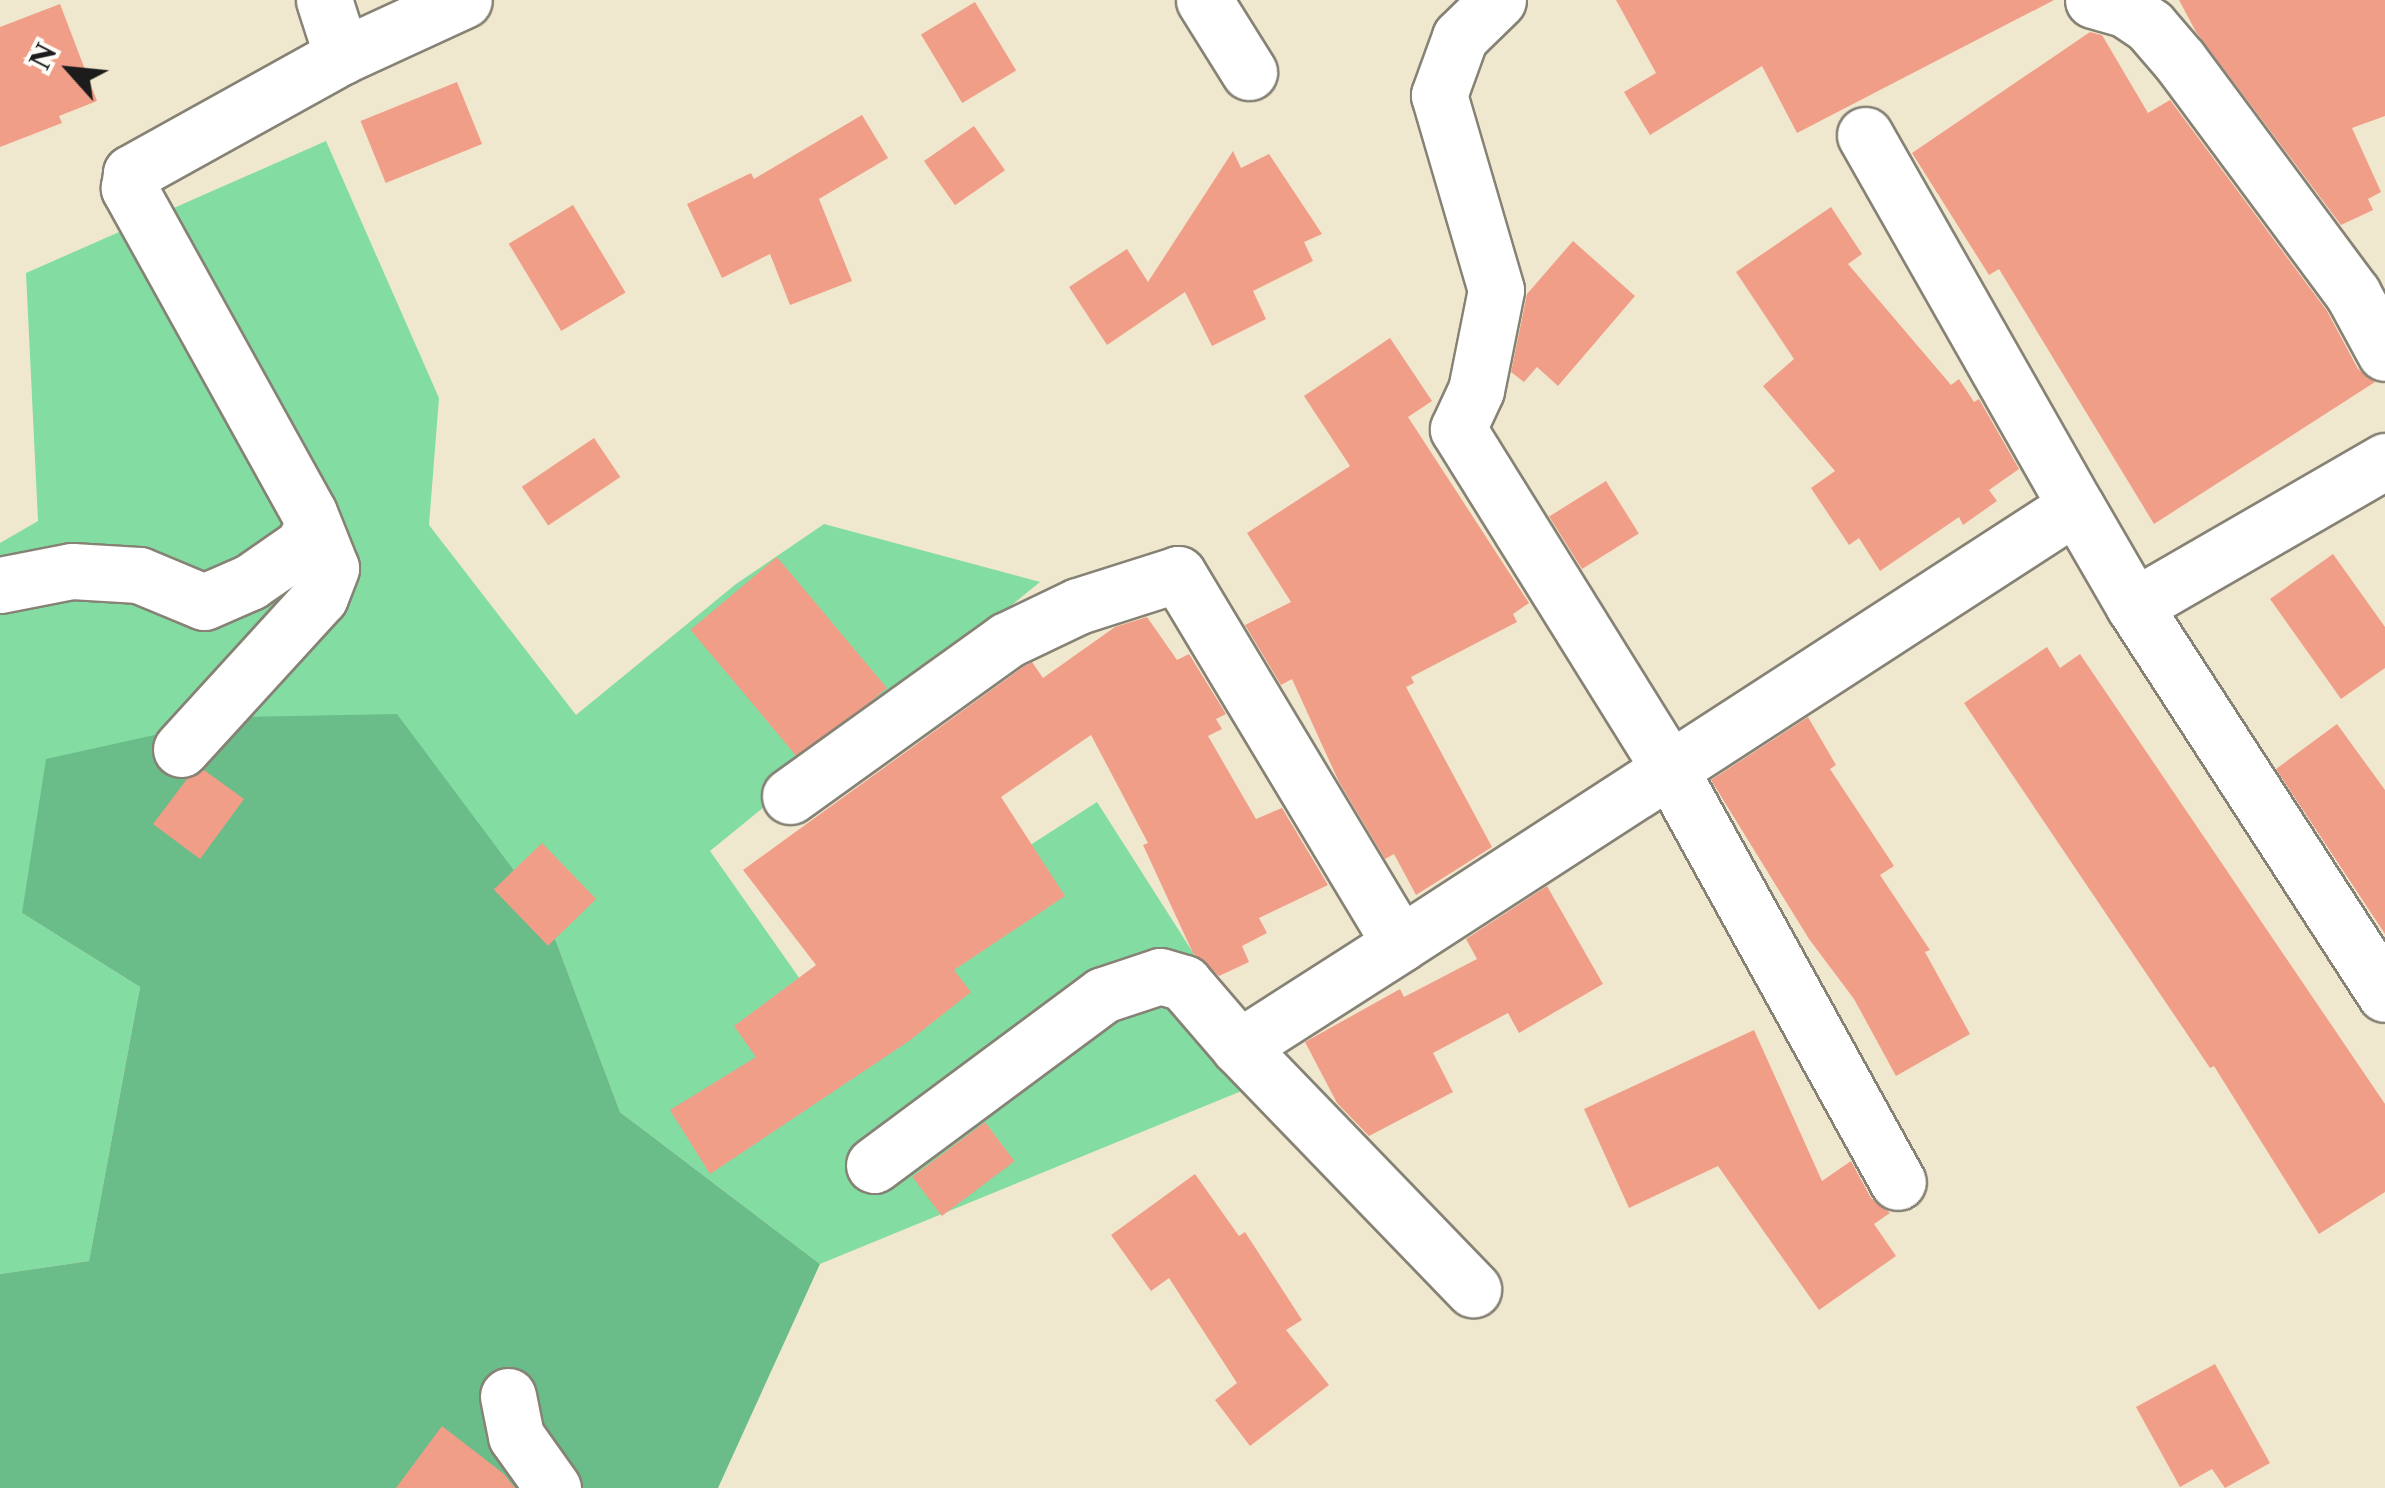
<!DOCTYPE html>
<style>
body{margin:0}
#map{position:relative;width:2385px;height:1488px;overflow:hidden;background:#f0e8ce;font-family:"Libre Caslon Text",serif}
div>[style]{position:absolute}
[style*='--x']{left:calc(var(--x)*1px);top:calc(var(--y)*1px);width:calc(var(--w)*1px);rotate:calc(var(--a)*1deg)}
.green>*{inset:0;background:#83dda3}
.forest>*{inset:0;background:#6abc89}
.building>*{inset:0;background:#f19e88;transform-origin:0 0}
.roads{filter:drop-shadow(2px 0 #868275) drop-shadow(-2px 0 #868275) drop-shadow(0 2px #868275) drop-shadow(0 -2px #868275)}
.minor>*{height:55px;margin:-27.5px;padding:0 27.5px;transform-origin:27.5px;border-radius:27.5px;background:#fff}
span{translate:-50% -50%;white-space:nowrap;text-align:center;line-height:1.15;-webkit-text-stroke:8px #fdfcf7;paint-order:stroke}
.north{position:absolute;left:20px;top:20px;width:100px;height:100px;-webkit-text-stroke:8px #fdfcf7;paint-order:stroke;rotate:297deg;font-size:28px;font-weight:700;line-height:40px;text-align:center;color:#1c1c1c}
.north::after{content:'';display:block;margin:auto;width:35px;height:45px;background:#1c1c1c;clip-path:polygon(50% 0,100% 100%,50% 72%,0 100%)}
</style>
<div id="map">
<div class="green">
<i style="clip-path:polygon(326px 141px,439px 398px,429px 525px,576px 715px,736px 584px,824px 524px,1040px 582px,710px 851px,807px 989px,1097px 802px,1273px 1078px,820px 1264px,620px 1112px,545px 912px,22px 913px,140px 987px,89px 1261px,0 1274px,0 543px,38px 521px,26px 273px)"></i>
</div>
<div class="forest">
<i style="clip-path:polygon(397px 714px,545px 912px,620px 1112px,820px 1264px,718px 1488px,0 1488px,0 1274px,89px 1261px,140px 987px,22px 913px,46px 759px,236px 717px)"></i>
</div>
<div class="building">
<i style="clip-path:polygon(1616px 0,2054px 0,1797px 133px,1762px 66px,1650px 135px,1624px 92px,1656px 73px)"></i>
<i style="clip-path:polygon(2179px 0,2385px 0,2385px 116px,2352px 128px,2381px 192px,2368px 199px,2373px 210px,2341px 225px,2196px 32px)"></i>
<i style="left:975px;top:2px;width:80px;height:63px;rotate:59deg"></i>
<i style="clip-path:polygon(60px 4px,97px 101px,59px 116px,62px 123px,0 147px,0 27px)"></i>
<i style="clip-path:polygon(2090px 32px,2102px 35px,2148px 113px,2170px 100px,2327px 311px,2358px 369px,2375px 382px,2154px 524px,1999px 269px,1989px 275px,1912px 153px)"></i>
<i style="left:457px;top:82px;width:67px;height:104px;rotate:68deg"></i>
<i style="clip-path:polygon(862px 115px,888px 158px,819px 199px,852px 281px,790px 305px,770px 254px,722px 278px,687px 204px,751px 173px,754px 179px)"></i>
<i style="left:974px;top:126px;width:54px;height:61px;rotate:55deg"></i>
<i style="clip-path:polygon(1233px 151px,1241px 168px,1269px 154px,1322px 234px,1304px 242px,1313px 261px,1253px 291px,1266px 319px,1212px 346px,1185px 292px,1107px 345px,1069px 287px,1127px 249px,1148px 282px)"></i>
<i style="left:573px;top:205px;width:102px;height:75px;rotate:59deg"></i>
<i style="clip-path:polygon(1831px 207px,1862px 254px,1848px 264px,1951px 385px,1959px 379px,1974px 402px,1979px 399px,2019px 469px,1989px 490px,1997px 501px,1963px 525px,1959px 517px,1880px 571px,1859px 538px,1849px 545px,1811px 488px,1835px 471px,1763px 386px,1794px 359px,1736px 272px)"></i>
<i style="clip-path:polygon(1573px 241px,1635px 296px,1558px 386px,1537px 367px,1524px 382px,1511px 372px,1527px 294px)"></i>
<i style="clip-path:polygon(1390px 338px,1432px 401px,1408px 417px,1529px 603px,1513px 614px,1517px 622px,1411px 677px,1414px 683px,1406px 687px,1492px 847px,1416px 895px,1394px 854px,1385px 859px,1339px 782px,1292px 679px,1281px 685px,1245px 625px,1291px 602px,1247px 533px,1350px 466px,1304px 396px)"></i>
<i style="left:594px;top:438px;width:47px;height:87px;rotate:56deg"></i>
<i style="left:1606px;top:481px;width:62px;height:67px;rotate:58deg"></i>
<i style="clip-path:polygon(2333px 554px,2385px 627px,2385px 668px,2341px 699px,2270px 599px)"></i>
<i style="left:777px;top:557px;width:171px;height:113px;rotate:50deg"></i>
<i style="clip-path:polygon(1147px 617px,1177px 660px,1189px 654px,1226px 714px,1216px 719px,1222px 729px,1208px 736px,1256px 819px,1282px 808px,1328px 885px,1259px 918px,1267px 933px,1242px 946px,1249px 962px,1219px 976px,1193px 953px,1143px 845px,1148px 843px,1091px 735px,1001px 797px,1065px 896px,954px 970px,971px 992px,909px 1041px,710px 1174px,670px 1110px,756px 1057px,734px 1026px,816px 965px,743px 870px,1023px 667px,1032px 662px,1043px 678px,1115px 627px)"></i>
<i style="clip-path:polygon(2047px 647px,2060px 668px,2080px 654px,2385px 1104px,2385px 1192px,2319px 1234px,2214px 1066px,2210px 1068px,1964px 703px)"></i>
<i style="clip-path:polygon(1808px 717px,1836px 765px,1830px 769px,1894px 866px,1880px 875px,1930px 950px,1925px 952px,1970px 1034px,1896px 1076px,1854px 999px,1809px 939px,1711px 780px)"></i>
<i style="clip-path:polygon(2337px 724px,2385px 790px,2385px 934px,2276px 769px)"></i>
<i style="clip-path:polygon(204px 770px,244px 799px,200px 859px,153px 824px,187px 779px)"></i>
<i style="left:542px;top:843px;width:78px;height:67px;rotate:46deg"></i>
<i style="clip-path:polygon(1547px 886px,1603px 984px,1519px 1033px,1508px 1013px,1433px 1053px,1453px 1092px,1369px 1136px,1337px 1103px,1305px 1042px,1400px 989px,1404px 997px,1477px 959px,1466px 939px)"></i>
<i style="clip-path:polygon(1754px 1030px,1822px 1181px,1851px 1161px,1871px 1198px,1890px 1213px,1874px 1224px,1896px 1256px,1819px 1310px,1718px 1166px,1629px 1208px,1584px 1109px)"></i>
<i style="left:985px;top:1122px;width:49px;height:91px;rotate:53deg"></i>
<i style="clip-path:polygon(1195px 1174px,1239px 1236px,1245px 1232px,1302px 1320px,1286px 1330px,1329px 1385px,1250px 1446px,1215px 1400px,1237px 1383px,1169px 1278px,1151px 1291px,1111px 1235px)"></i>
<i style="clip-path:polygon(2215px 1364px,2270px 1463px,2225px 1488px,2212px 1469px,2180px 1487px,2136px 1407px)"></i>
<i style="clip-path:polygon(442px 1426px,504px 1474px,515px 1488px,396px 1488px)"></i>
</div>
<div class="roads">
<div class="minor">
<i style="--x:324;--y:0;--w:59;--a:72.2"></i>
<i style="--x:1204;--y:0;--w:85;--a:58"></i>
<i style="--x:1498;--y:0;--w:53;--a:135.8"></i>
<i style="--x:1460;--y:37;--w:62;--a:109.9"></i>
<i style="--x:1439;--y:95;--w:203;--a:73.7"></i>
<i style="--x:1496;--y:290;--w:102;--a:101.3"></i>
<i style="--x:1476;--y:390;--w:43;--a:114.8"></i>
<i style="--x:1458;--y:429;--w:405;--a:58.1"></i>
<i style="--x:1672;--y:773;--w:467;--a:61.1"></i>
<i style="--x:2093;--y:0;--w:33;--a:16"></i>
<i style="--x:2125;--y:9;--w:30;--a:34"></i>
<i style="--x:2150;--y:26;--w:46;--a:49.4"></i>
<i style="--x:2180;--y:61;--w:290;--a:53.4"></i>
<i style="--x:2353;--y:294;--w:67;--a:61.5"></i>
<i style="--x:1865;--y:135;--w:427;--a:60.4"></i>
<i style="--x:0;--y:585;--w:73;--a:-11"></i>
<i style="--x:72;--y:571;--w:67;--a:3.4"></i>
<i style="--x:139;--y:575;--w:70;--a:22.6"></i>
<i style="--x:204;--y:602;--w:50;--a:-23.5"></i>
<i style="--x:250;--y:582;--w:63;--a:-34.7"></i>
<i style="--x:302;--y:546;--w:23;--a:-61"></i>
<i style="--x:2134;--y:606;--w:462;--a:57.1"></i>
<i style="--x:181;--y:749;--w:206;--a:-47.6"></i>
<i style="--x:320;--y:597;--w:31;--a:-69"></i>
<i style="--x:331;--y:568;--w:59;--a:-111.8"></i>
<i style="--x:309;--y:513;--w:372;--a:-119"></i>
<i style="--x:129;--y:188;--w:15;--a:-82"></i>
<i style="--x:131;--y:173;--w:241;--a:-29"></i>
<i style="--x:342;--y:56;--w:134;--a:-24.7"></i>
<i style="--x:790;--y:796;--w:267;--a:-35.7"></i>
<i style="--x:1007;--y:640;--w:79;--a:-25.6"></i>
<i style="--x:1078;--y:606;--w:105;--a:-17.7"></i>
<i style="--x:1178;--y:574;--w:431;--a:59"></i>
<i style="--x:1400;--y:944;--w:805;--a:-32.94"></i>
<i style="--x:2076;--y:506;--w:116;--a:59.9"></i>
<i style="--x:2134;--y:606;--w:290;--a:-30"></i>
<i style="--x:1239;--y:1047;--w:337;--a:46"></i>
<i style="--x:874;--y:1165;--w:285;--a:-36.6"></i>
<i style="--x:1103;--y:995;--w:60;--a:-18.4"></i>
<i style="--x:1160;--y:976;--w:25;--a:16"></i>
<i style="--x:1184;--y:983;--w:84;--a:49.3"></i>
<i style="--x:1239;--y:1047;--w:191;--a:-32.6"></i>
<i style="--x:508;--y:1396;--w:41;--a:78.7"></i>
<i style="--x:516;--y:1436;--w:64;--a:54.6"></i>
</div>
</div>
<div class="north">N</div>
</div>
